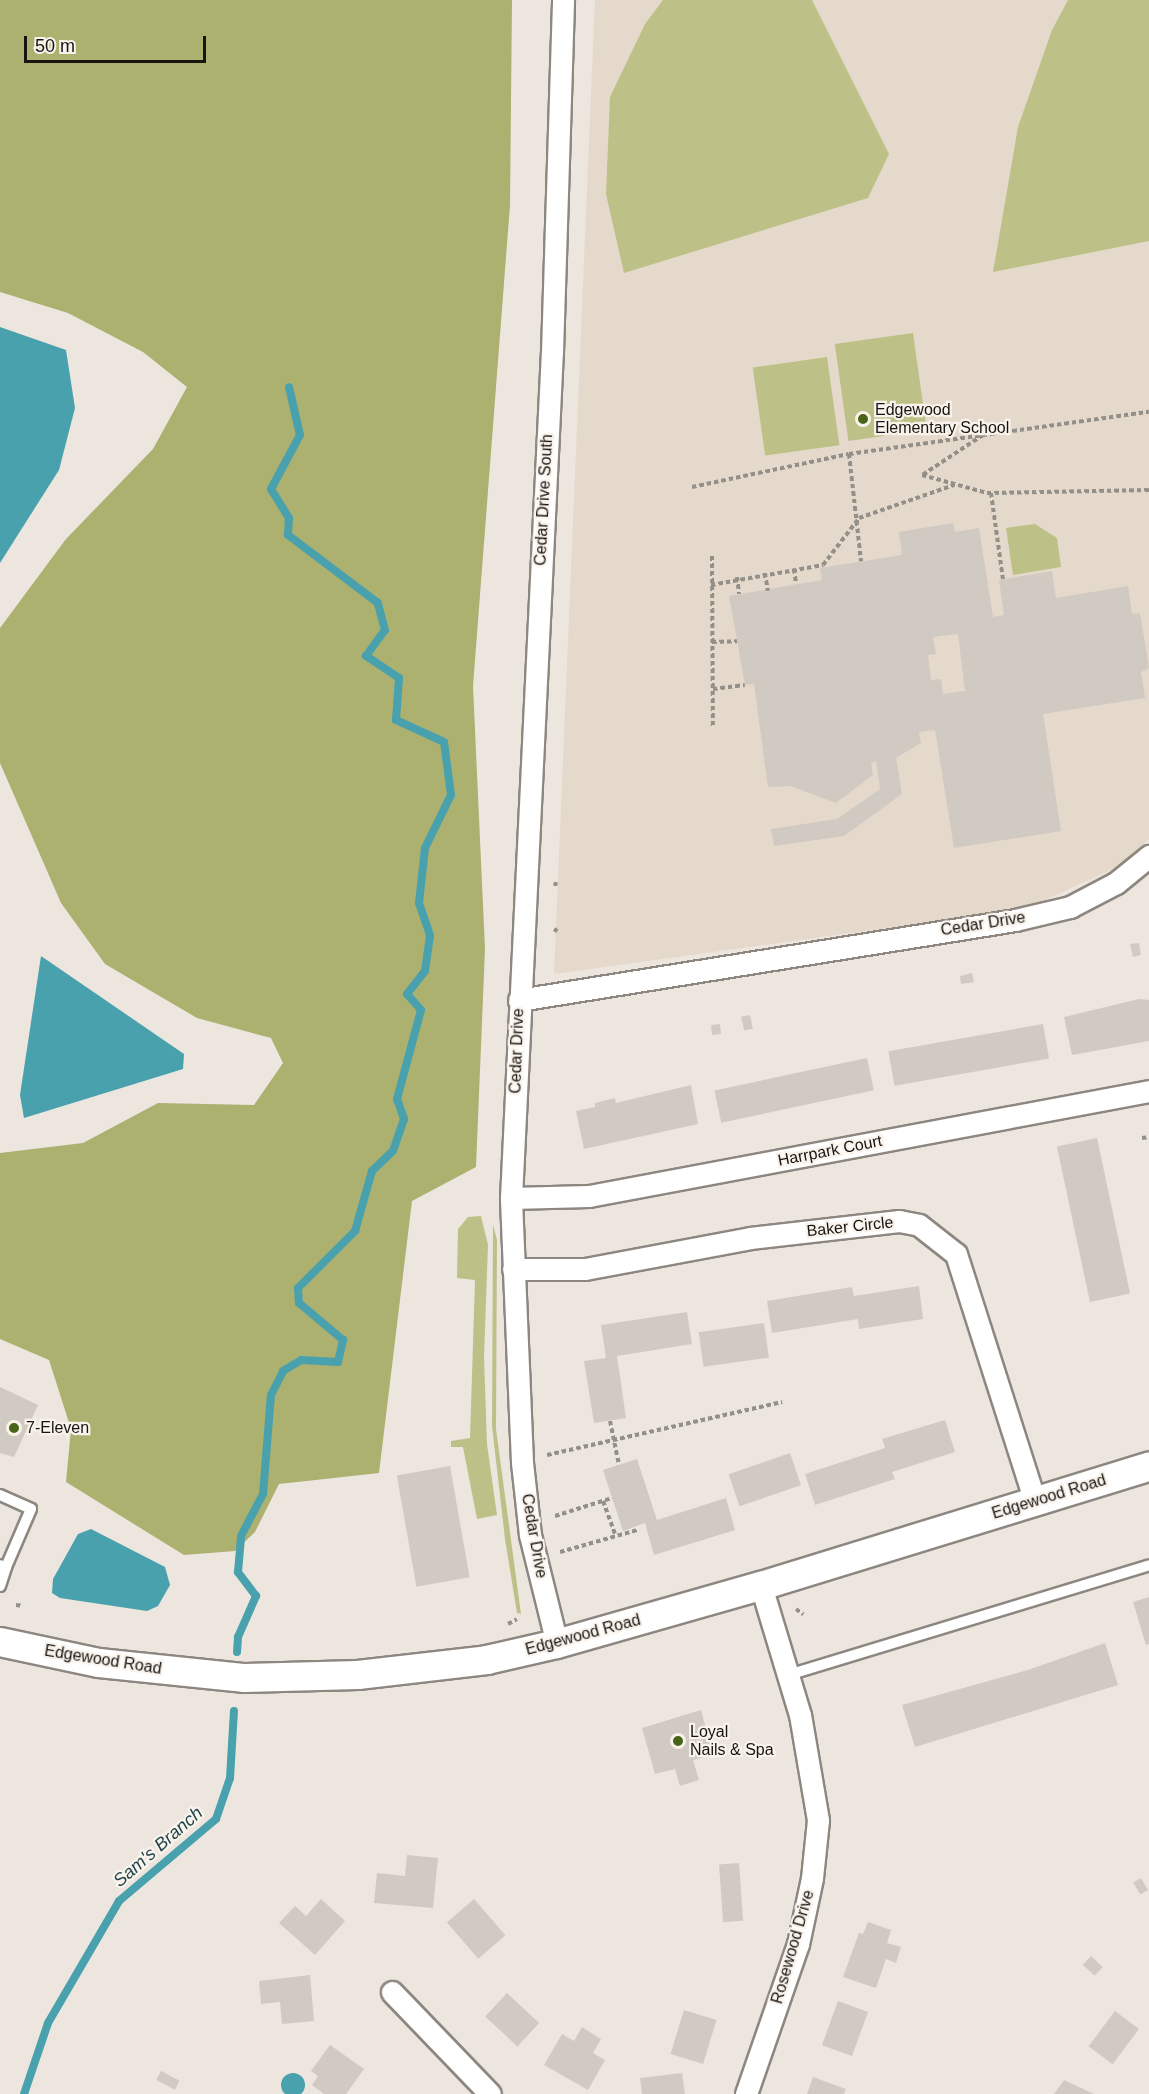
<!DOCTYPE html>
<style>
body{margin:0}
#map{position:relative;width:1149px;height:2094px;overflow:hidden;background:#ece6df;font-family:Helvetica,sans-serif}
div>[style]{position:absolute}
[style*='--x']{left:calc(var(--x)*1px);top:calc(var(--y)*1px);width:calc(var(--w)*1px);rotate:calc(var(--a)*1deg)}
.built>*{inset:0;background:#e5d9cc}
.green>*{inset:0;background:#bdc187;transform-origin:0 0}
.forest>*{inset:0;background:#acb170}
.water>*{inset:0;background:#49a1ae}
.round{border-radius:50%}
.stream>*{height:8px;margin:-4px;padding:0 4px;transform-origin:4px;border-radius:4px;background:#49a1ae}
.building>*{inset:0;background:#d0cac3;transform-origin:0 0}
.path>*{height:4px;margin-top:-2px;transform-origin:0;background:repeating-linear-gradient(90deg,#938f89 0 4.5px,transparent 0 7.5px)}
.roads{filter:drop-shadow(2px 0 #8d8780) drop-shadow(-2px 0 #8d8780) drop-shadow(0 2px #8d8780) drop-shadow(0 -2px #8d8780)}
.service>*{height:10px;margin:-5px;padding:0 5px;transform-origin:5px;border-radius:5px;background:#fff}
.minor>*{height:21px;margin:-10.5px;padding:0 10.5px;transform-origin:10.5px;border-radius:10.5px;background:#fff}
.secondary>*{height:28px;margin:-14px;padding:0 14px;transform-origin:14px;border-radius:14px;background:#fff}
.dots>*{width:16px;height:16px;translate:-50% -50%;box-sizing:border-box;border:3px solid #faf3ec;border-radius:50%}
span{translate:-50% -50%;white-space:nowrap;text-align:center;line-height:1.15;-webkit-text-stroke:4.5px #faf3ec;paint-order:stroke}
.poi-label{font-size:16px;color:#171512}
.left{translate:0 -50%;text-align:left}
.street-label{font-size:16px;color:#171512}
.water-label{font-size:18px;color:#1d464c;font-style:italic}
.scale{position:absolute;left:24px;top:36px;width:182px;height:27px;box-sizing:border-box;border:3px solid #171512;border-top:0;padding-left:8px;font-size:18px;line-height:21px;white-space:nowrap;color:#171512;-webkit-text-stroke:4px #faf3ec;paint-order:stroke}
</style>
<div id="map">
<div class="built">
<i style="clip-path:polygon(595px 0,1149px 0,1149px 839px,1124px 864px,1025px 909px,554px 974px)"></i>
</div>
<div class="green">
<i style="clip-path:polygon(663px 0,812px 0,889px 154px,868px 198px,624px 273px,606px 194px,610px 97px,645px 24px)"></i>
<i style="clip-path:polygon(1068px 0,1149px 0,1149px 241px,993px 272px,1018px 127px,1052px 30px)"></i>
<i style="left:913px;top:333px;width:98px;height:79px;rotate:82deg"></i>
<i style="left:827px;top:357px;width:89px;height:75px;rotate:82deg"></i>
<i style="clip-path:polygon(1035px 524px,1057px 538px,1061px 567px,1013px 575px,1006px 528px)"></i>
<i style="clip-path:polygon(481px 1216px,488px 1245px,484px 1357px,487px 1444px,497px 1515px,477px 1519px,463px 1447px,451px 1447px,451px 1441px,470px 1438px,475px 1280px,457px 1278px,458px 1229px,468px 1217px)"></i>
<i style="clip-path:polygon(493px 1225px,497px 1240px,496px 1429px,521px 1614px,517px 1613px,505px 1539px,492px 1426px)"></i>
</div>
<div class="forest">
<i style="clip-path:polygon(0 0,512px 0,510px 205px,473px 686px,485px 949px,476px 1167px,412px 1201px,379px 1473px,279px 1484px,255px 1532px,235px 1551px,184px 1555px,66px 1482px,71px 1429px,49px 1360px,0 1339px,0 1153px,83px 1143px,158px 1103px,254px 1105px,283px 1063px,271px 1038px,197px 1018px,105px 964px,61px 903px,0 763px,0 628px,66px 539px,153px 449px,187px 387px,143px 352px,68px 313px,0 292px)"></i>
</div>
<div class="water">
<i style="clip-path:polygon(0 327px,66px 350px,75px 408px,59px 470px,0 563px)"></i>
<i style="clip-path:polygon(41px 956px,184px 1054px,183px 1069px,24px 1118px,20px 1095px)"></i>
<i style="clip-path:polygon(91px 1529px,165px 1567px,170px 1585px,158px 1606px,147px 1611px,60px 1598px,52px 1593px,53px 1579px,78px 1534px)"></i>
<i class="round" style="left:281px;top:2073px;width:24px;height:24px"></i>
</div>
<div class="stream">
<i style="--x:237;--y:1652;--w:15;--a:-86"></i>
<i style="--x:238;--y:1637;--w:45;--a:-66.3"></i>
<i style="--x:256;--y:1596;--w:30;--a:-127"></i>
<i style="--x:238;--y:1572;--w:36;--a:-85"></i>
<i style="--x:241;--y:1536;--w:47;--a:-62.4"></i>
<i style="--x:263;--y:1494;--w:99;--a:-85.4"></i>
<i style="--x:271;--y:1395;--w:27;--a:-63"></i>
<i style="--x:283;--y:1371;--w:21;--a:-31"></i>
<i style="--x:301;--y:1360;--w:37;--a:3"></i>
<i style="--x:338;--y:1362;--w:23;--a:-77"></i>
<i style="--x:343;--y:1340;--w:57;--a:-139.9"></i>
<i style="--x:299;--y:1303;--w:15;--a:-94"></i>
<i style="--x:298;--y:1288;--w:81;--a:-45"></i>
<i style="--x:355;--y:1231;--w:62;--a:-74.2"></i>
<i style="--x:372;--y:1171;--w:29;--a:-44"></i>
<i style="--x:393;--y:1151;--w:34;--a:-71"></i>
<i style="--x:404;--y:1119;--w:21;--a:-109"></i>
<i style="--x:397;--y:1099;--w:92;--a:-74.9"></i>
<i style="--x:421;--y:1010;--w:21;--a:-131"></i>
<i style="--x:407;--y:994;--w:29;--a:-52"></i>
<i style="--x:425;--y:971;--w:36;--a:-82"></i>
<i style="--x:430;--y:935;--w:34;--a:-109"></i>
<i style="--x:419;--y:903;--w:55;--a:-83.8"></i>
<i style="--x:425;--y:848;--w:59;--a:-63.9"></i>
<i style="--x:451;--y:795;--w:53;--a:-97.5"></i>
<i style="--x:444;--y:742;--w:53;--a:-155.4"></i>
<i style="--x:396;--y:720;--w:42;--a:-85.9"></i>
<i style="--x:399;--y:678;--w:40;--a:-146"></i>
<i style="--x:366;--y:656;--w:32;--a:-54"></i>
<i style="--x:385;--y:630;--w:28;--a:-105"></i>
<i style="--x:378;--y:603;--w:113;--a:-142.9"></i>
<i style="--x:288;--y:535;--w:17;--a:-87"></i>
<i style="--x:289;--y:518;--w:34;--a:-122"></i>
<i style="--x:271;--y:489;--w:61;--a:-61.8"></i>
<i style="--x:300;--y:435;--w:49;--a:-102.9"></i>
<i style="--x:24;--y:2094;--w:75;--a:-71.3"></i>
<i style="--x:48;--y:2023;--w:141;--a:-59.8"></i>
<i style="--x:119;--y:1901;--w:127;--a:-40.2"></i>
<i style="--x:216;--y:1819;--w:43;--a:-71.1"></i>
<i style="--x:230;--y:1778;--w:67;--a:-86.6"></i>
</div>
<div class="building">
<i style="clip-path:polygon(evenodd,953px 523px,955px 532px,979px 528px,993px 617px,1004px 615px,999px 580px,1052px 571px,1056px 598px,1128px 586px,1132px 614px,1140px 613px,1149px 668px,1141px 672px,1145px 698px,1043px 714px,1061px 831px,954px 848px,935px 730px,919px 732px,921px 743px,896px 758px,902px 794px,844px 836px,774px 846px,771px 829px,837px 819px,880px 789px,876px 761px,871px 763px,873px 775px,836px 803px,790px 786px,768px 787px,754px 684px,745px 685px,729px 596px,822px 580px,820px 568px,902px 555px,899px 532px,953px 523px,958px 634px,965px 691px,943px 694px,941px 679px,931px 680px,928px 655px,936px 654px,933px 637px,958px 634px)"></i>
<i style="clip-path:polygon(1139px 943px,1141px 955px,1133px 957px,1130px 944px)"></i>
<i style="clip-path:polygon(972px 973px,974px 982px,961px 984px,960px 976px)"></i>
<i style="clip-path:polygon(1139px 999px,1149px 1000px,1149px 1041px,1072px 1055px,1064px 1017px)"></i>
<i style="left:750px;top:1015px;width:14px;height:9px;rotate:78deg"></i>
<i style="left:720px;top:1024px;width:10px;height:9px;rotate:84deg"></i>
<i style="left:1043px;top:1024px;width:35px;height:157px;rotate:80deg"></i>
<i style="left:867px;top:1058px;width:33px;height:156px;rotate:78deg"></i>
<i style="clip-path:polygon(691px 1085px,698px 1124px,584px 1149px,576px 1111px,595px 1107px,595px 1103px,615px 1098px,616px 1103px)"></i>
<i style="left:1097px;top:1138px;width:159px;height:41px;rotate:78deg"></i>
<i style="clip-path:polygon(919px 1286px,923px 1319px,859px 1329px,858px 1319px,772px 1333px,767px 1301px,852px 1287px,854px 1296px)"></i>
<i style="clip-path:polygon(687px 1312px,692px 1344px,617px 1356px,626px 1418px,594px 1423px,584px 1361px,606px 1358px,601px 1325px)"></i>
<i style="left:764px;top:1323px;width:35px;height:66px;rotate:82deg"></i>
<i style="clip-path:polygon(0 1387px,38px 1405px,14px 1457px,0 1453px)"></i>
<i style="clip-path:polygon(945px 1420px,955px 1452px,892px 1472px,895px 1479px,815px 1505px,805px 1474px,885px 1448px,882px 1439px)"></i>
<i style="left:790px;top:1453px;width:34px;height:65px;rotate:71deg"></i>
<i style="clip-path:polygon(637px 1459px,657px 1520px,726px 1498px,735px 1530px,654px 1555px,645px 1523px,623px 1531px,603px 1470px)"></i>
<i style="left:450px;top:1466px;width:113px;height:54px;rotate:80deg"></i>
<i style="clip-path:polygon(1149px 1597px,1149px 1644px,1146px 1645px,1133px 1602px)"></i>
<i style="clip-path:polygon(1105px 1643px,1118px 1685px,915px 1747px,902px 1705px,1028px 1670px)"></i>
<i style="clip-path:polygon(701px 1710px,713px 1755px,693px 1760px,699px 1780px,680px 1786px,675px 1769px,655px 1774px,642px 1728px)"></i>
<i style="clip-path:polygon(407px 1855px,438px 1858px,433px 1908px,374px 1903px,377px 1873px,405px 1876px)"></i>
<i style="left:739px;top:1863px;width:58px;height:20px;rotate:86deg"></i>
<i style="left:1141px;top:1878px;width:14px;height:9px;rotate:60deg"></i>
<i style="clip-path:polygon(321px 1899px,345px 1921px,315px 1955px,279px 1923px,295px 1906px,306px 1916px)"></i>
<i style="left:474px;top:1899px;width:48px;height:36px;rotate:49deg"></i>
<i style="clip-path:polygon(868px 1922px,891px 1930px,887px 1943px,901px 1947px,896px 1963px,886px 1959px,876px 1988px,843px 1977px,859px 1933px,863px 1934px)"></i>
<i style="left:1091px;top:1956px;width:16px;height:12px;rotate:43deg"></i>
<i style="clip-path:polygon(310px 1975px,314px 2021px,282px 2024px,280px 2002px,261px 2004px,259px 1981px)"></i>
<i style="left:507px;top:1993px;width:44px;height:32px;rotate:43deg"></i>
<i style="left:838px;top:2001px;width:32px;height:47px;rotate:20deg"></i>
<i style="left:684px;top:2010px;width:34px;height:46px;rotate:17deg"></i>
<i style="left:1115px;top:2011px;width:30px;height:44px;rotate:37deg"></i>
<i style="clip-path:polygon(582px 2027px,601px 2039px,593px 2053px,605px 2060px,588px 2090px,544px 2065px,562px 2034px,574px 2041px)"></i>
<i style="clip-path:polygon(330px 2045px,364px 2069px,346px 2094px,324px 2094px,312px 2085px,318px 2076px,311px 2071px)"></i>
<i style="left:161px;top:2071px;width:21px;height:10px;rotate:28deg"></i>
<i style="clip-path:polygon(682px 2073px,685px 2094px,642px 2094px,640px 2078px)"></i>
<i style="clip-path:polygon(813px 2077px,846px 2089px,844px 2094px,807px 2094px)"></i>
<i style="clip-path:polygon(1064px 2080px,1094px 2094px,1054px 2094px)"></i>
</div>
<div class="path">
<i style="--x:983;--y:435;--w:73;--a:146.7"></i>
<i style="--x:922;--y:475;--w:67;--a:15.5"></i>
<i style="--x:987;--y:493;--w:162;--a:-1.1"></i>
<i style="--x:849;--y:454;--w:108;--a:83.6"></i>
<i style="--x:692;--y:487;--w:160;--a:-11.9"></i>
<i style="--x:849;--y:454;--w:303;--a:-8"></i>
<i style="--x:991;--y:493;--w:87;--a:82.1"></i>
<i style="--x:712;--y:556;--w:171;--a:89.7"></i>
<i style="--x:794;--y:569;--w:15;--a:82"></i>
<i style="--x:765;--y:573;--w:18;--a:81"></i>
<i style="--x:737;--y:577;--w:17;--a:83"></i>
<i style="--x:711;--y:585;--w:114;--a:-10.1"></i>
<i style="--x:823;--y:565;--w:59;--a:-52.5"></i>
<i style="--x:859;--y:518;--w:101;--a:-19.2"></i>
<i style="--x:712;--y:642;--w:25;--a:-2"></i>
<i style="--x:713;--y:689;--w:32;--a:-7"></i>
<i style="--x:555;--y:886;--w:4;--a:-76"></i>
<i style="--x:554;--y:929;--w:4;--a:34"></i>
<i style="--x:1142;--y:1138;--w:7;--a:-8"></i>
<i style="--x:610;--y:1421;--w:45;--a:78.4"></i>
<i style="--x:547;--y:1455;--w:241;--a:-12.7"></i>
<i style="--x:603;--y:1501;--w:37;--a:70"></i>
<i style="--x:555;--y:1516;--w:60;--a:-17.5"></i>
<i style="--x:560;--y:1552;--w:80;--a:-15.9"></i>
<i style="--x:16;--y:1605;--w:7;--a:8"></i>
<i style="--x:796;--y:1609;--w:9;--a:36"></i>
<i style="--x:508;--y:1624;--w:10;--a:-29"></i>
</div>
<div class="roads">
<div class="service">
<i style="--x:0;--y:1495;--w:34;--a:24"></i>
<i style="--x:31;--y:1509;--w:63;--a:113.3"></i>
<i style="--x:0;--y:1586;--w:20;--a:-72"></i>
<i style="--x:6;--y:1567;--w:6;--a:-162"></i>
<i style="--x:788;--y:1675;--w:377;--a:-16.9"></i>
</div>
<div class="minor">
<i style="--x:519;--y:1000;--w:502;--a:-9.16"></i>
<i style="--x:1015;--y:920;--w:57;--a:-13.3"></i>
<i style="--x:1070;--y:907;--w:52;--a:-27.6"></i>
<i style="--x:1116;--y:883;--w:43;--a:-39.3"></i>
<i style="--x:511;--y:1198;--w:78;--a:-1.5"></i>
<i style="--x:589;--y:1196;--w:570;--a:-10.62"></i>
<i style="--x:513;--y:1269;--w:72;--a:0"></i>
<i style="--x:585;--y:1269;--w:168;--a:-10.6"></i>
<i style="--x:750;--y:1238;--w:150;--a:-6.5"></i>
<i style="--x:899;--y:1221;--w:20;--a:11"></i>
<i style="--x:919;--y:1225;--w:47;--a:38.1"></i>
<i style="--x:956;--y:1254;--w:260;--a:72.3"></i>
<i style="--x:557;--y:1644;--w:112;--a:-103.9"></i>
<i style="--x:530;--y:1535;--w:73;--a:-96.3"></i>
<i style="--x:522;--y:1462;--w:264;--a:-92.4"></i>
<i style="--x:511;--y:1198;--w:847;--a:-87.23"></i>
<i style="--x:552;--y:352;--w:352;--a:-88.2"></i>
<i style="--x:392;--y:1992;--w:141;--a:46.1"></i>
<i style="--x:746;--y:2094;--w:159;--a:-70.9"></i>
<i style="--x:798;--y:1944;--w:67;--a:-78"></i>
<i style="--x:812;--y:1878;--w:58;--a:-84.1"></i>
<i style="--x:818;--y:1820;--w:107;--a:-99.7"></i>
<i style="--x:800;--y:1715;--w:135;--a:-106.8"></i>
</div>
<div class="secondary">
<i style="--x:0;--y:1642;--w:101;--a:12"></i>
<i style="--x:99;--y:1663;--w:147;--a:5.9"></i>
<i style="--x:245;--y:1678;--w:113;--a:-1.5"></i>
<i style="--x:358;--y:1675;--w:130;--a:-6.6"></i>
<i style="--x:487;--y:1660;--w:72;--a:-12.9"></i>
<i style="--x:557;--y:1644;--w:212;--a:-15.9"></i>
<i style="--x:761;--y:1586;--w:406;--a:-17.1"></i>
</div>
</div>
<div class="dots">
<i style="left:863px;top:419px;background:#476518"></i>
<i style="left:14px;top:1428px;background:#476518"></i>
<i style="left:678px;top:1741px;background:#476518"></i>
</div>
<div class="poi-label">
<span class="left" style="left:875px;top:419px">Edgewood<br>Elementary School</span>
<span class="left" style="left:26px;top:1428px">7-Eleven</span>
<span class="left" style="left:690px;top:1741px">Loyal<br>Nails &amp; Spa</span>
</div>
<div class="street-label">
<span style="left:544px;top:500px;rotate:-87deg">Cedar Drive South</span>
<span style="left:983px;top:924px;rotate:-9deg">Cedar Drive</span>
<span style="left:517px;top:1051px;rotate:-88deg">Cedar Drive</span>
<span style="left:830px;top:1151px;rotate:-11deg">Harrpark Court</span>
<span style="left:850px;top:1227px;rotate:-6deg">Baker Circle</span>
<span style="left:1049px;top:1497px;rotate:-17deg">Edgewood Road</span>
<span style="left:534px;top:1536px;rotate:80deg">Cedar Drive</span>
<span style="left:583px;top:1635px;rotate:-15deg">Edgewood Road</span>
<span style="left:103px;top:1660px;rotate:9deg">Edgewood Road</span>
<span style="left:793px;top:1947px;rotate:-74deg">Rosewood Drive</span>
</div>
<div class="water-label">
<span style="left:158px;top:1847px;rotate:-41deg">Sam's Branch</span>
</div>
<div class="scale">50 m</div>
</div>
